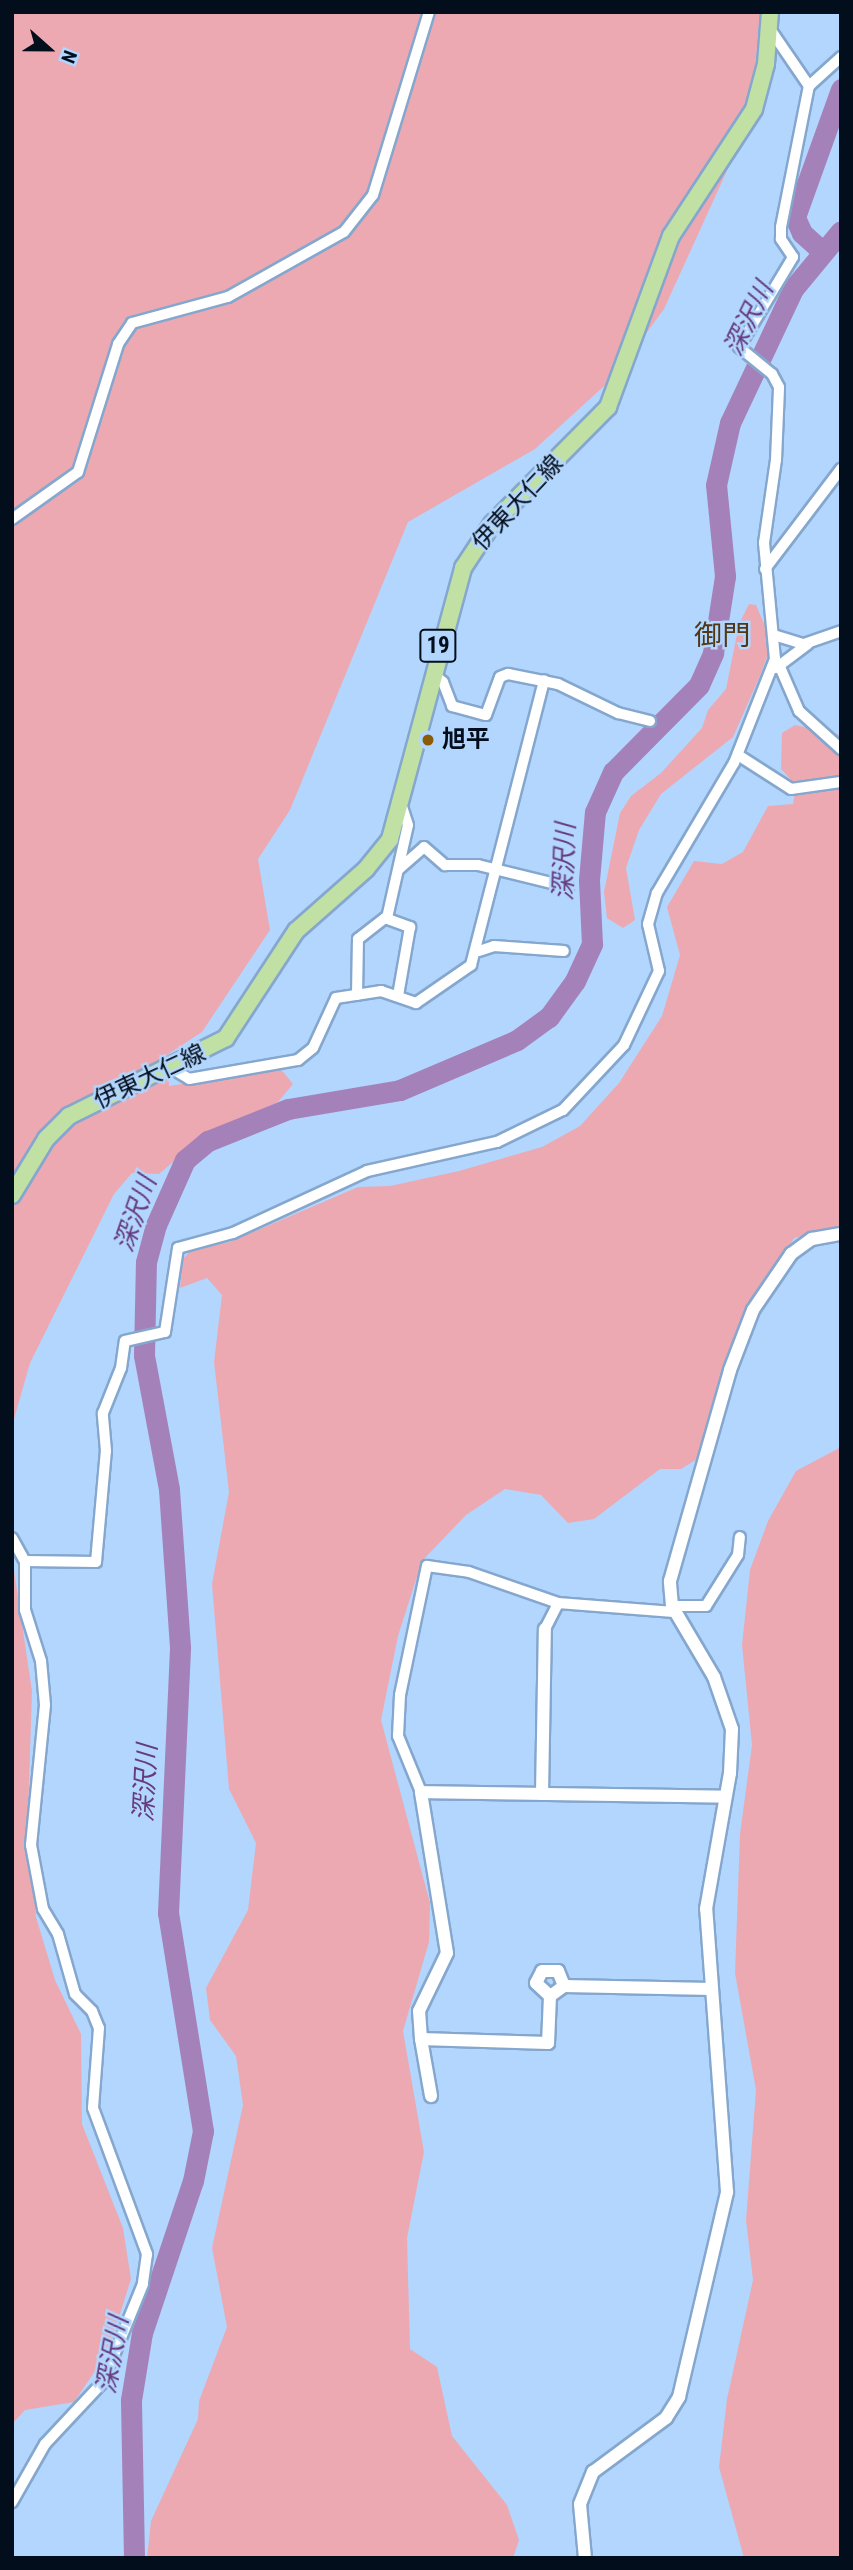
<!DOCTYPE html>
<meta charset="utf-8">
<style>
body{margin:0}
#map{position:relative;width:853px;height:2570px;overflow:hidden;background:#b2d6fe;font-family:"Roboto Condensed","Noto Sans JP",sans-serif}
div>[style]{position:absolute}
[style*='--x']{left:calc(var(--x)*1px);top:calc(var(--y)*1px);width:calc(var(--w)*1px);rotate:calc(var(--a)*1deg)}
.green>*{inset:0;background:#eda9b1}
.river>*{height:21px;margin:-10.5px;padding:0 10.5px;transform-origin:10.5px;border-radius:10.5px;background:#a482b9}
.roads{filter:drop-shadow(2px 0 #85a7ce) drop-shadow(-2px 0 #85a7ce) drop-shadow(0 2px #85a7ce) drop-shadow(0 -2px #85a7ce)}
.minor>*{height:10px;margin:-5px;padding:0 5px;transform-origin:5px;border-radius:5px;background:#fff}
.tertiary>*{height:12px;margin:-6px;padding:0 6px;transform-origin:6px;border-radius:6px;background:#fff}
.primary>*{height:16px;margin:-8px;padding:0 8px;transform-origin:8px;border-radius:8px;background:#c1e0a4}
.dots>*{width:19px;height:19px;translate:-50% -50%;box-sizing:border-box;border:4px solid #b2d6fe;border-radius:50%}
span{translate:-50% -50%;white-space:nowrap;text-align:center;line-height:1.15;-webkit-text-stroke:5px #b2d6fe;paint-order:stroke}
.shield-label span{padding:2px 5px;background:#b2d6fe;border:2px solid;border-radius:5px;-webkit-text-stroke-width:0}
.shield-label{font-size:23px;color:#030e1c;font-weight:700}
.street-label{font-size:24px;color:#030e1c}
.poi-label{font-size:24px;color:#030e1c;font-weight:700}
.left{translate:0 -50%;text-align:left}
.water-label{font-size:26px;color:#653a7f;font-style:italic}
.quarter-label{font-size:28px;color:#503716}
.frame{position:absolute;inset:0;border:14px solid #030e1c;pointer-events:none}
.north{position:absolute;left:14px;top:14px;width:70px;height:70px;-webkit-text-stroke:5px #b2d6fe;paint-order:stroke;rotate:111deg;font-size:19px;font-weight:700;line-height:28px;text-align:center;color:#030e1c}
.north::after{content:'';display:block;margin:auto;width:24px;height:32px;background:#030e1c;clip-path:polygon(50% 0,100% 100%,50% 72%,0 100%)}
</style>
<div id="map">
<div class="green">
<i style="clip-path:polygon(12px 12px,760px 12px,751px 118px,664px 309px,614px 377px,535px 449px,408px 522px,290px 810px,258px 859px,270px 930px,202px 1032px,167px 1055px,169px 1086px,280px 1068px,293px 1084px,278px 1102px,202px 1137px,159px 1174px,132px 1173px,114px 1194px,30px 1363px,12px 1426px)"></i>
<i style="clip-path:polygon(749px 604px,756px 605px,765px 626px,768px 654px,759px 678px,733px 737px,661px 794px,639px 830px,626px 868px,635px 920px,623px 928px,607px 918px,604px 892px,620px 813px,631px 796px,661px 773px,702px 728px,708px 710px,726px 689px,739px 624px)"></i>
<i style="clip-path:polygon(795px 725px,841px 735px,841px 1227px,794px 1238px,758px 1300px,713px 1445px,702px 1456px,681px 1469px,660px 1469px,594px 1519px,568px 1523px,541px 1495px,505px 1489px,466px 1515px,422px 1561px,398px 1636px,381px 1720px,430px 1903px,429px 1942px,403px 2031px,424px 2152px,407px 2238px,410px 2349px,437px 2367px,452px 2436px,507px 2505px,519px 2540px,513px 2558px,147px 2558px,151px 2521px,198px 2419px,199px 2401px,227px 2327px,212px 2248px,243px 2105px,236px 2056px,210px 2020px,206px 1988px,248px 1910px,256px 1843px,229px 1789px,212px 1584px,229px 1492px,214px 1362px,222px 1295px,207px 1278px,180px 1288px,183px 1259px,191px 1250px,230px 1242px,358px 1187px,390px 1186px,459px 1171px,542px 1147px,580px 1126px,619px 1083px,662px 1016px,680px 955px,667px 907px,694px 861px,722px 864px,743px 852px,768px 806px,793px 804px,796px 785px,781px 769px,782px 733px)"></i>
<i style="clip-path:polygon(841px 1447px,841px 2558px,744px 2558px,719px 2467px,727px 2399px,753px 2280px,746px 2220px,756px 2090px,735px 1973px,740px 1834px,752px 1745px,742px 1645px,750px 1570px,768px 1521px,796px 1471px)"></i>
<i style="clip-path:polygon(12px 1557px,32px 1691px,28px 1814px,36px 1917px,55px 1980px,81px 2034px,82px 2124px,123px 2228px,131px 2279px,108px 2352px,74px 2402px,25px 2410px,12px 2424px)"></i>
</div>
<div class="river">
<i style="--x:822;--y:251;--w:27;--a:-138"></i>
<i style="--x:802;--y:233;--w:17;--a:-114"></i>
<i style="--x:795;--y:217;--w:136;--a:-70.2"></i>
<i style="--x:134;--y:2558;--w:158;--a:-91.1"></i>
<i style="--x:131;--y:2400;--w:68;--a:-80.7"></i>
<i style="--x:142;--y:2333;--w:160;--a:-71.5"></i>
<i style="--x:193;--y:2181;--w:51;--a:-78.7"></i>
<i style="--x:203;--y:2131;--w:221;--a:-99.1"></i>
<i style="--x:168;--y:1913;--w:266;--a:-87.4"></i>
<i style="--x:180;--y:1647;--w:158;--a:-94"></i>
<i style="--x:169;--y:1489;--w:136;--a:-100.6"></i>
<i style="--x:144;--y:1355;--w:93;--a:-88.8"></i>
<i style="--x:146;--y:1262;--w:38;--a:-75"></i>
<i style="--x:156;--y:1225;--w:71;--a:-66"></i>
<i style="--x:185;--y:1160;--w:30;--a:-40"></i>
<i style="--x:208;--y:1141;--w:86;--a:-21.8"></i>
<i style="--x:288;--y:1109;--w:114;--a:-9.6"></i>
<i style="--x:400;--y:1090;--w:127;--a:-23.1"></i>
<i style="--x:517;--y:1040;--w:39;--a:-36"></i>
<i style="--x:549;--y:1017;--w:44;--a:-54.2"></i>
<i style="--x:575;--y:981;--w:41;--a:-65.3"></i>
<i style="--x:592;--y:944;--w:64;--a:-92.7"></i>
<i style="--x:589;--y:880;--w:68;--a:-85"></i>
<i style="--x:595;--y:812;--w:44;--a:-65.8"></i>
<i style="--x:613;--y:772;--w:122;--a:-45.3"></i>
<i style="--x:699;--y:685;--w:35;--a:-66"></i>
<i style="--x:713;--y:653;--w:78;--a:-81.1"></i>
<i style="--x:725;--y:576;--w:91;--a:-95.6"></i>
<i style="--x:716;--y:485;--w:64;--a:-77.3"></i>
<i style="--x:730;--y:423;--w:148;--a:-64.8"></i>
<i style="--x:793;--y:289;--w:75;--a:-50.4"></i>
</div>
<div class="roads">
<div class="minor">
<i style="--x:770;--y:29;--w:69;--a:55.6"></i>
<i style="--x:12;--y:519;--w:81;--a:-35.5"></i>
<i style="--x:78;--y:472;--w:134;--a:-72.6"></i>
<i style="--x:118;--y:344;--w:25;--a:-56"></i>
<i style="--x:132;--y:323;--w:99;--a:-15.2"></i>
<i style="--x:228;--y:297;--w:133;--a:-29.3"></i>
<i style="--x:344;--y:232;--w:47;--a:-51.9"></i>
<i style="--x:373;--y:195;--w:191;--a:-73"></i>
<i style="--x:765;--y:569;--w:126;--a:-52.8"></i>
<i style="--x:777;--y:636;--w:28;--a:17"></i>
<i style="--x:804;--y:644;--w:39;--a:-19"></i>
<i style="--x:780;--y:667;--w:48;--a:66.6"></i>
<i style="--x:799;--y:711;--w:57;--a:42.1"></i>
<i style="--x:776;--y:668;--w:40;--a:-37"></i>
<i style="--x:432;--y:673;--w:14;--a:39"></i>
<i style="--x:443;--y:682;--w:26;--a:69"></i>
<i style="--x:452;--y:706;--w:35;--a:15"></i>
<i style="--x:486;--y:715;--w:40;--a:-69.8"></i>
<i style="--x:500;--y:677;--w:9;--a:-21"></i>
<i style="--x:508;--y:674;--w:51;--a:11.3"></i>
<i style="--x:558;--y:684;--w:67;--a:25.8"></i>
<i style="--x:618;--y:713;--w:33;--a:14"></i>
<i style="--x:738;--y:755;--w:63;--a:32.7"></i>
<i style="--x:791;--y:789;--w:50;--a:-8"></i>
<i style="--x:399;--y:869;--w:33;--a:-41"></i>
<i style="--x:424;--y:847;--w:28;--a:41"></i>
<i style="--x:445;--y:865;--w:33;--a:0"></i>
<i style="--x:478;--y:865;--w:93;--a:13.7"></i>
<i style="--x:387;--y:918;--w:95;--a:-77.3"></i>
<i style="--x:408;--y:825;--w:20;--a:-108"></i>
<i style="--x:479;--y:951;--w:16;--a:-18"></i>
<i style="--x:494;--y:946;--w:70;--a:4.1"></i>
<i style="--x:357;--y:995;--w:56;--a:-89"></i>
<i style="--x:358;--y:939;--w:34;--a:-38"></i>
<i style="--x:385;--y:918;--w:27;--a:20"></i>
<i style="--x:410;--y:927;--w:70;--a:99.9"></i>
<i style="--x:171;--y:1068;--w:21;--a:31"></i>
<i style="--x:189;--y:1079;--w:111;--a:-9.9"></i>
<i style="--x:298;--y:1060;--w:19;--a:-39"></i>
<i style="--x:313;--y:1048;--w:55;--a:-65.3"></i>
<i style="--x:336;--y:998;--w:46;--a:-8.8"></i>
<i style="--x:381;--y:991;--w:37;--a:19"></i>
<i style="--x:416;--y:1003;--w:67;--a:-34.6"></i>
<i style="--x:471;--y:965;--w:294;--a:-75.6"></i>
<i style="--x:12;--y:1538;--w:26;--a:61"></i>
<i style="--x:25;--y:1561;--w:49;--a:90"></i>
<i style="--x:25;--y:1610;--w:53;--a:72.6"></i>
<i style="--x:41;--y:1661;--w:44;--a:84.8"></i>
<i style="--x:45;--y:1705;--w:141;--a:95.7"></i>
<i style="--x:31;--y:1845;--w:65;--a:79.4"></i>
<i style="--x:43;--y:1909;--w:29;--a:59"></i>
<i style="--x:58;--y:1934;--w:62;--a:74.2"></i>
<i style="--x:75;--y:1994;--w:24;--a:45"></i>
<i style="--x:92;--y:2011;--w:18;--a:68"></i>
<i style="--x:99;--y:2028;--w:80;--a:94.3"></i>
<i style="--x:93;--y:2108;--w:156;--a:69.7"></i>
<i style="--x:147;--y:2254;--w:30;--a:98"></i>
<i style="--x:143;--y:2284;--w:106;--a:112.2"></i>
<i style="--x:103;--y:2382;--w:85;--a:133.1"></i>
<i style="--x:45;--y:2444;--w:67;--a:119.6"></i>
<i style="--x:25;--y:1561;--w:71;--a:0.8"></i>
<i style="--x:96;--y:1562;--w:111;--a:-84.9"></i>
<i style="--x:106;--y:1451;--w:38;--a:-95"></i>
<i style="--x:103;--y:1413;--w:48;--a:-68.2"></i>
<i style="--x:121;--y:1368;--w:27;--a:-82"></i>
<i style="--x:125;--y:1341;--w:41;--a:-12.7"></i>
<i style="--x:165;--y:1332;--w:85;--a:-81.2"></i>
<i style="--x:178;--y:1248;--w:57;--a:-15.3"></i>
<i style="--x:233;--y:1233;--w:148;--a:-24.8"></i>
<i style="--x:367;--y:1171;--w:133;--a:-12.6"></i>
<i style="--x:497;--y:1142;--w:73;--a:-25.9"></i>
<i style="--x:563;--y:1110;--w:89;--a:-46.8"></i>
<i style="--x:624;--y:1045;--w:82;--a:-64.7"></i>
<i style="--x:659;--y:971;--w:48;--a:-103.2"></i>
<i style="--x:648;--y:924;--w:32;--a:-74"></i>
<i style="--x:657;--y:893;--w:151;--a:-59.4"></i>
<i style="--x:734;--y:763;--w:112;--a:-68.5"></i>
<i style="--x:775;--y:659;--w:117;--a:-95.4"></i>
<i style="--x:764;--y:543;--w:84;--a:-81.8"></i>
<i style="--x:776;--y:460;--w:73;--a:-87.6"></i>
<i style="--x:779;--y:387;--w:15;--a:-118"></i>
<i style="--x:772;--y:374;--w:43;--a:-140.7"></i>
<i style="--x:739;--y:347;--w:105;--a:-59"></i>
<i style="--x:793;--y:257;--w:22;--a:-124"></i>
<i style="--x:781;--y:239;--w:12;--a:-90"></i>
<i style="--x:781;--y:227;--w:144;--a:-78.8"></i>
<i style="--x:809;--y:86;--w:43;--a:-42.2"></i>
<i style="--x:672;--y:1606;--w:34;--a:0"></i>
<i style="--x:706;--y:1606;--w:60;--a:-57.9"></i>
<i style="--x:738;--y:1555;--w:18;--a:-84"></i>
<i style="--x:545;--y:1629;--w:29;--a:-63"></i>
<i style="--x:558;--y:1603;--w:116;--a:4.4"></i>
<i style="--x:421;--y:1792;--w:61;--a:-112.3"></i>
<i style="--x:398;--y:1736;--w:41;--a:-87.2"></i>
<i style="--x:400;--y:1695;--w:132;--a:-78.2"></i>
<i style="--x:427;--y:1566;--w:42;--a:8.1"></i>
<i style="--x:469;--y:1572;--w:94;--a:19.2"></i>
</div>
<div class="tertiary">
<i style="--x:542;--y:1794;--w:165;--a:-89"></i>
<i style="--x:712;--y:1989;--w:148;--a:-178.8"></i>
<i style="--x:564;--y:1986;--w:17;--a:144"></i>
<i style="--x:550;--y:1996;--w:47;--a:92.4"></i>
<i style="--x:548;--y:2043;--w:127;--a:-178.2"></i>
<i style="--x:421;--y:2039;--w:28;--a:-94"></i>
<i style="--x:419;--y:2011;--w:64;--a:-64.2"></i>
<i style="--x:447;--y:1953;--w:163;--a:-99.2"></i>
<i style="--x:421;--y:1792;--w:303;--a:0.9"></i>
<i style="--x:550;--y:1996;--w:19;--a:-137"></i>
<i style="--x:536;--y:1983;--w:13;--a:-63"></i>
<i style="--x:542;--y:1971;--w:16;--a:0"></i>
<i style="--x:558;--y:1971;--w:16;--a:68"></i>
<i style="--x:421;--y:2039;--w:58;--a:80"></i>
<i style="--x:585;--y:2558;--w:54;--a:-95.3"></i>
<i style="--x:580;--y:2504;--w:35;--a:-68"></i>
<i style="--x:593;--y:2472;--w:91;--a:-36.5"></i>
<i style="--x:666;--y:2418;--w:25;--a:-58"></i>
<i style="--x:679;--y:2397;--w:211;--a:-76.8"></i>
<i style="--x:727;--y:2192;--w:284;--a:-94.2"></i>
<i style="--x:706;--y:1909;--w:138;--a:-80"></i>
<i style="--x:730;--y:1773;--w:44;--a:-87.4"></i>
<i style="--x:732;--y:1729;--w:55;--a:-109.1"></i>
<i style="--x:714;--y:1677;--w:82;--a:-120.6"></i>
<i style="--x:672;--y:1606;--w:25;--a:-95"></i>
<i style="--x:670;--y:1581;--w:219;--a:-74.1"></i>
<i style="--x:730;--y:1370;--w:64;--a:-69"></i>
<i style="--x:753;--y:1310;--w:68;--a:-55.8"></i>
<i style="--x:791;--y:1254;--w:26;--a:-36"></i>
<i style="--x:812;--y:1239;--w:29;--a:-10"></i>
</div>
<div class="primary">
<i style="--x:12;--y:1195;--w:66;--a:-58.7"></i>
<i style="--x:46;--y:1139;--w:33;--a:-45"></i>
<i style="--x:69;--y:1116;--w:175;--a:-26.4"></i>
<i style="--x:226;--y:1038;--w:128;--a:-56.8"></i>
<i style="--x:296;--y:931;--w:94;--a:-41.5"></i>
<i style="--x:366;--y:869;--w:38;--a:-51"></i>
<i style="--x:390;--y:839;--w:281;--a:-74.9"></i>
<i style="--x:463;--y:568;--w:53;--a:-56.6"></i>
<i style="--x:492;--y:524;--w:165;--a:-45.2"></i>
<i style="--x:608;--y:407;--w:182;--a:-69.8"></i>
<i style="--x:671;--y:236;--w:152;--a:-56.8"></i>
<i style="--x:754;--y:109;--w:47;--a:-75.1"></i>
<i style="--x:766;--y:64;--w:52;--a:-85.6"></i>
</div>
</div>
<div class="dots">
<i style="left:428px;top:740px;background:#8c5b06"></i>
</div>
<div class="shield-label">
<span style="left:438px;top:646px">19</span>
</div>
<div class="street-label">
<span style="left:518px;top:503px;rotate:-47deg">伊東大仁線</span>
<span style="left:150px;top:1077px;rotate:-25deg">伊東大仁線</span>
</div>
<div class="poi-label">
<span class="left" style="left:442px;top:740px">旭平</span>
</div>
<div class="water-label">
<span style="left:749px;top:319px;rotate:-64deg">深沢川</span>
<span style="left:565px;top:862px;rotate:-88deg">深沢川</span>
<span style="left:136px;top:1214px;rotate:-71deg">深沢川</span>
<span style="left:146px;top:1783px;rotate:-87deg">深沢川</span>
<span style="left:113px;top:2355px;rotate:-80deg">深沢川</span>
</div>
<div class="quarter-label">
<span style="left:722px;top:636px">御門</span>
</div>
<div class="frame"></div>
<div class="north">N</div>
</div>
